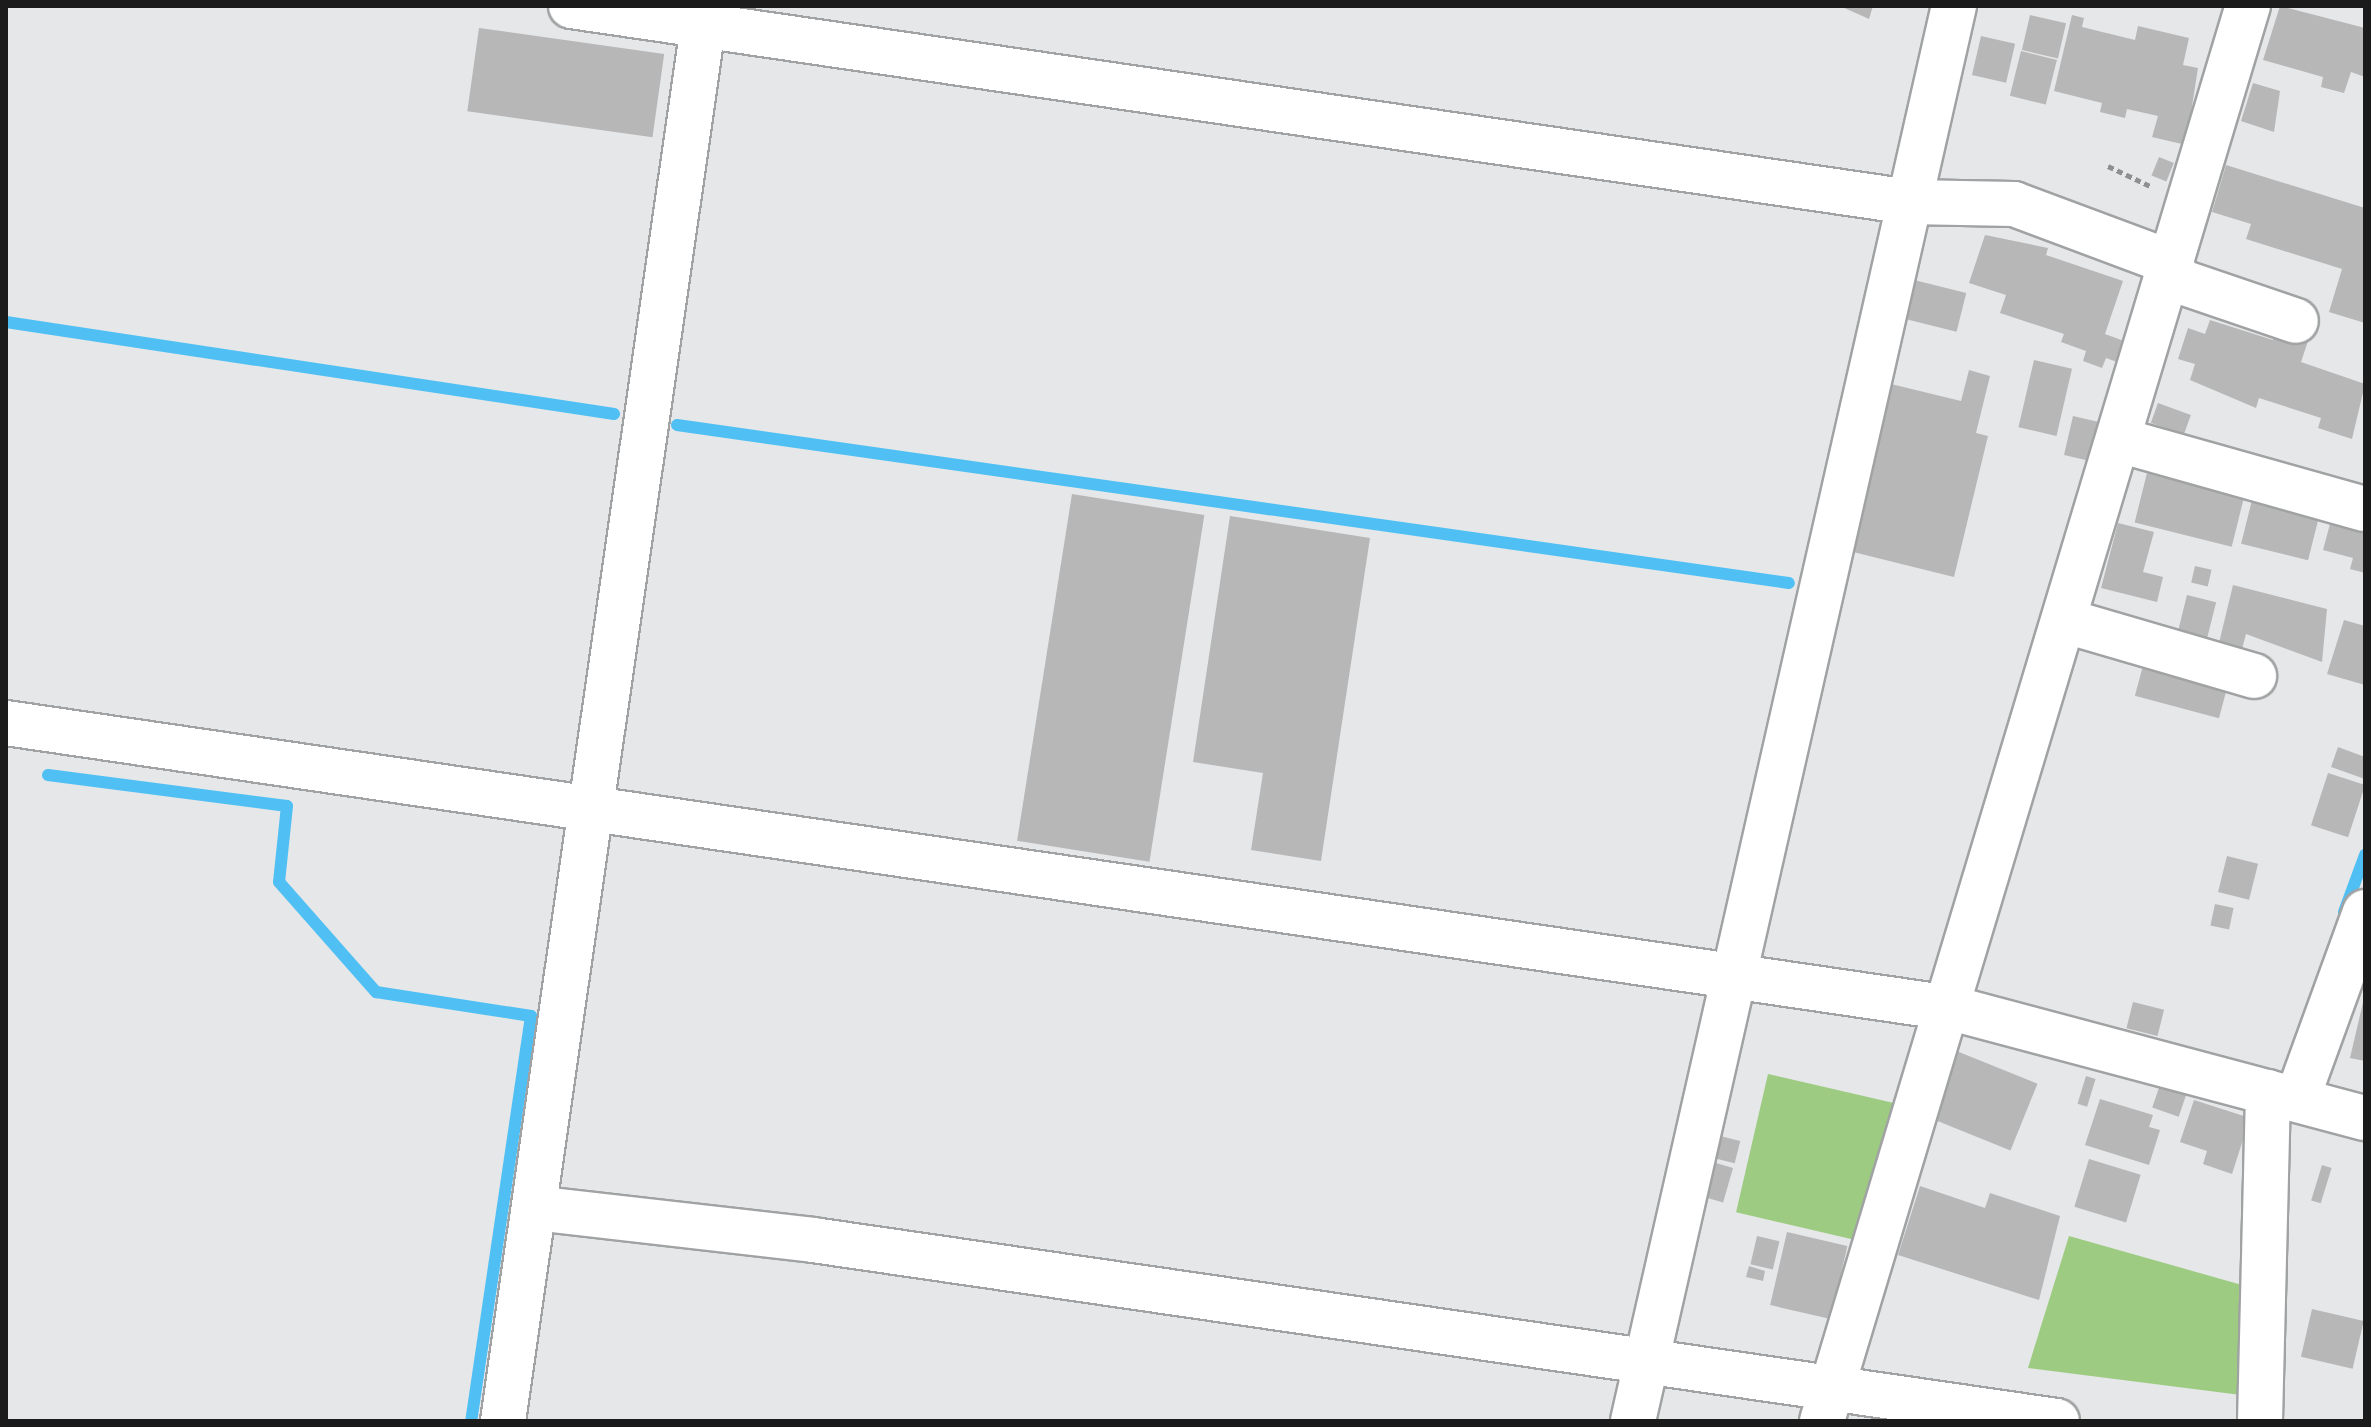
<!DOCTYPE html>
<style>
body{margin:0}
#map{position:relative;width:2371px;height:1427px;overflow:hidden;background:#e5e7e8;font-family:"Source Sans 3",sans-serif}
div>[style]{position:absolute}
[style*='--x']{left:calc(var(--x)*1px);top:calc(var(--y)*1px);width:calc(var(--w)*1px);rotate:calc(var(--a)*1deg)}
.green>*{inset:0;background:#9dcb81;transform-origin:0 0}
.stream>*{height:12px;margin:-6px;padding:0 6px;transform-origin:6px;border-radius:6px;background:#50c0f4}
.building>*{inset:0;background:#b7b7b8;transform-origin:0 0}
.path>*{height:5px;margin-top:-2.5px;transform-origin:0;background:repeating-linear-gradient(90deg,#8e8f90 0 6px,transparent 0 10px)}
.roads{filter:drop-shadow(2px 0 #a0a2a3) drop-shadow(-2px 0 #a0a2a3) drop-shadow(0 2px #a0a2a3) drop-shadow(0 -2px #a0a2a3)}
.minor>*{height:44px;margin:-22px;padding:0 22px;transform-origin:22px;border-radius:22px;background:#fff}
span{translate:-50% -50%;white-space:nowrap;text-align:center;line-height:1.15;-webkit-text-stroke:6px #fff;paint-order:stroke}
.frame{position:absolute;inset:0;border:8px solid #1b1b1c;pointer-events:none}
</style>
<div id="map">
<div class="green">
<i style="left:1768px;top:1074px;width:138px;height:142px;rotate:13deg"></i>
<i style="clip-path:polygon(2069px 1236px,2242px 1285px,2249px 1396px,2028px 1368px)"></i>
</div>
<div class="stream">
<i style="--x:6;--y:322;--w:615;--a:8.6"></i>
<i style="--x:677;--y:425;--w:1123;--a:8.09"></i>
<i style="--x:48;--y:775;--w:241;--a:7.4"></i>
<i style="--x:287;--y:806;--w:76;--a:96"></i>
<i style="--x:279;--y:882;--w:147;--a:48.6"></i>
<i style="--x:376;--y:992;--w:157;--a:8.8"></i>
<i style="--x:531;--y:1016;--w:409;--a:98.4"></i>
<i style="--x:2344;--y:912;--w:61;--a:-69.8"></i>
</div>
<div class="building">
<i style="clip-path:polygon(1840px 6px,1873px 6px,1869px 19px)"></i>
<i style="clip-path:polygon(2280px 6px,2365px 28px,2365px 77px,2351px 72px,2344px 93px,2321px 87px,2323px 77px,2263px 60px)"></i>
<i style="left:2030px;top:15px;width:37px;height:36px;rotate:13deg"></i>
<i style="clip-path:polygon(2072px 15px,2084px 18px,2082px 27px,2135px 40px,2138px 26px,2189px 38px,2183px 65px,2198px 68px,2186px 145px,2152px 137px,2158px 116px,2127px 109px,2125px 118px,2100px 112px,2102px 103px,2054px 91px)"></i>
<i style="left:479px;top:28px;width:187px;height:84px;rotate:8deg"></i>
<i style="left:1981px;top:36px;width:35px;height:40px;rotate:13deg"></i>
<i style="left:2021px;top:51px;width:37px;height:46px;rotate:14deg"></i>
<i style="clip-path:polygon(2253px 83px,2280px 91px,2274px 132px,2241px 121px)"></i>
<i style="left:2159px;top:157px;width:16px;height:20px;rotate:22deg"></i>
<i style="clip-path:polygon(2226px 165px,2365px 208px,2365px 323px,2329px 312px,2342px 269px,2246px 239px,2251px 224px,2212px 212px)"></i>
<i style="clip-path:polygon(1985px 235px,2048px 248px,2046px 255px,2123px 281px,2105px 334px,2124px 341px,2117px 362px,2106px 358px,2102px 368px,2083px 361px,2086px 351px,2061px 342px,2064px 334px,2000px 313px,2006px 295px,1969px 283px)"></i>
<i style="left:1910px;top:279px;width:58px;height:40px;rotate:14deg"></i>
<i style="clip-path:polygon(2210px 320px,2273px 340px,2275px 330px,2308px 341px,2301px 362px,2365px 384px,2352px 439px,2318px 428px,2321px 418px,2259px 398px,2256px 408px,2190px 380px,2195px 364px,2178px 359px,2188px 328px,2205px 334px)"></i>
<i style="left:2034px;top:360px;width:39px;height:69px;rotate:13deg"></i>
<i style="clip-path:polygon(1969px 370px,1990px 376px,1976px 433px,1988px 436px,1954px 577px,1849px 551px,1891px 384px,1961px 401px)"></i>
<i style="left:2158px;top:403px;width:35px;height:21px;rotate:20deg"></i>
<i style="left:2073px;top:416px;width:32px;height:40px;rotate:13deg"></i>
<i style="left:2147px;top:473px;width:100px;height:51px;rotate:14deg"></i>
<i style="left:1072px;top:494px;width:134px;height:351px;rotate:9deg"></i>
<i style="left:2252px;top:500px;width:69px;height:45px;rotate:14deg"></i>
<i style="clip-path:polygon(1230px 516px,1370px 538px,1321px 861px,1251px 850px,1263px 773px,1193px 762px)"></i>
<i style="clip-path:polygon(2118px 523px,2154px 532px,2143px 572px,2163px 577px,2157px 602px,2101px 588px)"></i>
<i style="clip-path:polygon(2330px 524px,2365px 533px,2365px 573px,2350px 569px,2353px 558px,2323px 550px)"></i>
<i style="left:2195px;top:566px;width:17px;height:17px;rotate:13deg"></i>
<i style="clip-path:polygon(2233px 585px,2327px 609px,2322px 662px,2246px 634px,2242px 649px,2219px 643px)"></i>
<i style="left:2187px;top:595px;width:30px;height:37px;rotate:14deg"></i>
<i style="clip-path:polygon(2344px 620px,2365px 626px,2365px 685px,2327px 674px)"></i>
<i style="left:2145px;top:658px;width:87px;height:39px;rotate:15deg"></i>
<i style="clip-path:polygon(2338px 747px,2365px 757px,2365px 779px,2331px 767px)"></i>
<i style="left:2328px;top:773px;width:39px;height:55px;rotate:18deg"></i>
<i style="left:2227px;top:856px;width:32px;height:37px;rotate:14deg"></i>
<i style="left:2215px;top:904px;width:19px;height:22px;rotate:12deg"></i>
<i style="clip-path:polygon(2364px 998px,2365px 999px,2365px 1061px,2350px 1058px)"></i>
<i style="left:2133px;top:1002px;width:32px;height:27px;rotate:14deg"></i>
<i style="left:1954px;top:1050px;width:90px;height:72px;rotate:22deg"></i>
<i style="left:2086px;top:1076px;width:10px;height:29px;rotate:17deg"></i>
<i style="left:2161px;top:1082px;width:28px;height:27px;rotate:19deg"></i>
<i style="clip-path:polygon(2100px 1099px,2153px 1115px,2149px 1127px,2160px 1130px,2149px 1165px,2085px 1145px)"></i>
<i style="clip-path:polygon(2194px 1100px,2250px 1118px,2232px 1174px,2203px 1164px,2207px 1151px,2180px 1142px)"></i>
<i style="left:1716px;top:1135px;width:25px;height:23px;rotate:14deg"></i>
<i style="left:2089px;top:1159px;width:54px;height:50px;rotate:17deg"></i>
<i style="left:1709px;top:1161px;width:25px;height:36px;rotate:16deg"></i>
<i style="left:2322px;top:1165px;width:10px;height:37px;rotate:17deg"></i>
<i style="clip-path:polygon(1920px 1186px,1985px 1208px,1990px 1193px,2060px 1216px,2039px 1300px,1898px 1255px)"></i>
<i style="left:1787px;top:1232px;width:62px;height:75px;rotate:13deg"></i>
<i style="left:1757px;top:1236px;width:23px;height:29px;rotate:13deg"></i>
<i style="clip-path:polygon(1749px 1266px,1765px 1271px,1763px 1281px,1746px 1277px)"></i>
<i style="left:2312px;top:1309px;width:53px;height:49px;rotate:13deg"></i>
</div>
<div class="path">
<i style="--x:2108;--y:166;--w:49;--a:25.5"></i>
</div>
<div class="roads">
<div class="minor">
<i style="--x:571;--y:6;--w:1352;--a:8.33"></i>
<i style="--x:1909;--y:202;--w:105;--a:1.1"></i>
<i style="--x:2014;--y:204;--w:169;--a:20.5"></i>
<i style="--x:2167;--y:277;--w:136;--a:18.8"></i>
<i style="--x:2119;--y:440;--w:255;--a:15.7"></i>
<i style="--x:2066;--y:621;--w:196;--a:16.3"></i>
<i style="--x:6;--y:723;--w:1966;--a:8.34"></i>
<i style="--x:1951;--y:1008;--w:428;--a:14.9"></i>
<i style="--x:2297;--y:1099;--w:199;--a:-70"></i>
<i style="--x:534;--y:1208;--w:281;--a:6.5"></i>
<i style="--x:813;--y:1240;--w:1257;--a:8.28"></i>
<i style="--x:503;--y:1421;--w:1429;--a:-81.84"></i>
<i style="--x:1633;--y:1421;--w:1451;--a:-77.22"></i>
<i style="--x:1822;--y:1421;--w:1478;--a:-73.25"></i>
<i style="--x:2260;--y:1421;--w:329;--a:-88.6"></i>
</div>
</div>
<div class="frame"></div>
</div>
